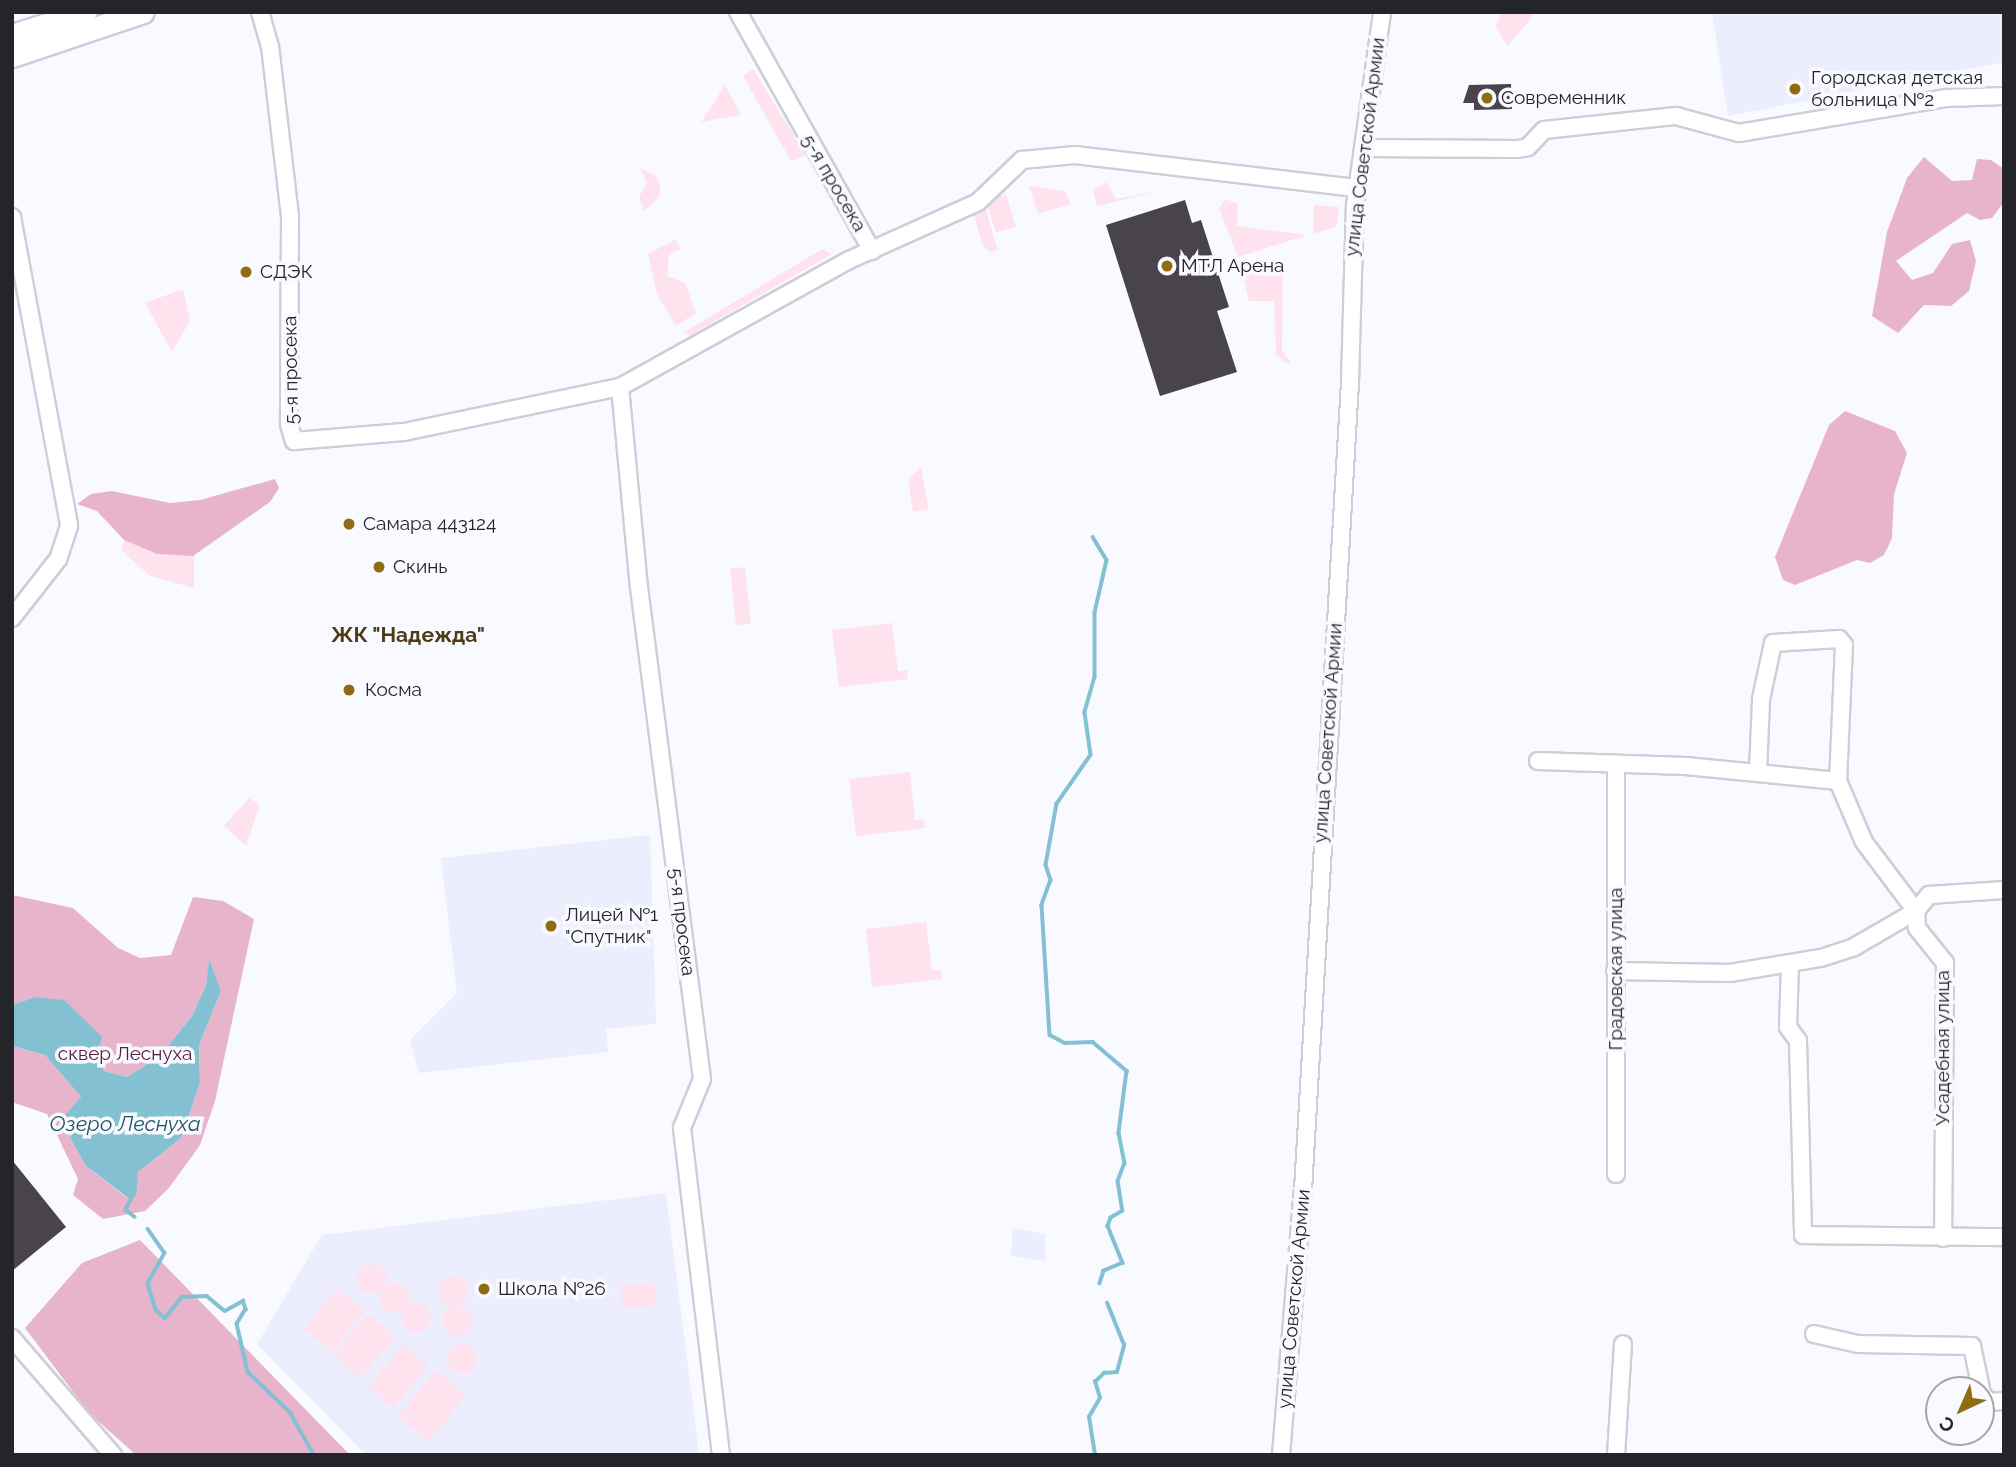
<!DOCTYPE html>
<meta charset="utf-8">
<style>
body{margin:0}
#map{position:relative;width:2016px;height:1467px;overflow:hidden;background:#f9faff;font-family:Raleway,sans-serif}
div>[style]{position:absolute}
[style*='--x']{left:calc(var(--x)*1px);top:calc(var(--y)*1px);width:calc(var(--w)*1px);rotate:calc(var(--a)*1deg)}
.built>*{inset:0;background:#ecedfd}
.green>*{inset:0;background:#fee3ef;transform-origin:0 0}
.round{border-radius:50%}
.forest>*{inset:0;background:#e7b4cc}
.water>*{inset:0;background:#83c0d2}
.stream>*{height:3.5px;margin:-1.75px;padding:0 1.75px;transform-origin:1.75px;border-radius:1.75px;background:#83c0d2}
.building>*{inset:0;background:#49434c}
.roads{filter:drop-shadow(2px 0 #ceceda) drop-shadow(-2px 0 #ceceda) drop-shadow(0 2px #ceceda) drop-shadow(0 -2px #ceceda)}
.minor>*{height:16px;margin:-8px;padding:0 8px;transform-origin:8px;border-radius:8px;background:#fff}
.major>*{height:21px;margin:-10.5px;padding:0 10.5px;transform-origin:10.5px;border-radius:10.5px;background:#fff}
.dots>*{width:19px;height:19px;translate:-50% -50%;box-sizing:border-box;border:4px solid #f9faff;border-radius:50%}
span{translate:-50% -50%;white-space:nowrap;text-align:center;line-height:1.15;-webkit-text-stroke:7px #f9faff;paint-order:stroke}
.poi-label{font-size:19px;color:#242529}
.left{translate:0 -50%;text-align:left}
.street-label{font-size:19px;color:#242529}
.park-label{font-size:19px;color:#581c3e}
.neighbourhood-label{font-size:21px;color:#4d3c15;font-weight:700}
.water-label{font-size:21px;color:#225663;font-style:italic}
.frame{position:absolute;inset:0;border:14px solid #242529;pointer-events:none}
.north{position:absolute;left:1925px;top:1376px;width:70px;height:70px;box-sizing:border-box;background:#f9faff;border:2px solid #a4a5a9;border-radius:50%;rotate:224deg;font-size:19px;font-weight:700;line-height:28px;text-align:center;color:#242529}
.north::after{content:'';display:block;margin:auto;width:24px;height:32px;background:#8e6d10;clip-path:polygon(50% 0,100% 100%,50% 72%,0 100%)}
</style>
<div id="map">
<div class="built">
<i style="clip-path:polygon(1712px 12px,2004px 12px,2004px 62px,1728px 116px)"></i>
<i style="clip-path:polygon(650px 835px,656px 1024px,606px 1029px,608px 1052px,419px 1073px,410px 1040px,457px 993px,441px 858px)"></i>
<i style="clip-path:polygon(666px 1193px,699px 1455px,366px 1455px,257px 1344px,322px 1235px)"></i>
<i style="clip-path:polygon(1013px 1228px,1045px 1234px,1045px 1261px,1011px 1256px)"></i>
</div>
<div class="green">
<i style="clip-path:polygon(1502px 12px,1535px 13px,1508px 46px,1495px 27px)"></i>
<i style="clip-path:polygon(753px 69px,806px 155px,791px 161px,743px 76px)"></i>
<i style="clip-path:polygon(725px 85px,741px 115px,701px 122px)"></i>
<i style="clip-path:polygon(640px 169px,654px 174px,660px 185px,659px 197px,644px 211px,639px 197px,647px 182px)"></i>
<i style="clip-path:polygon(1107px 182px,1116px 199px,1169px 189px,1097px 206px,1093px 190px)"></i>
<i style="clip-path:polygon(1029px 186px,1065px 191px,1071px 204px,1038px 214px)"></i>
<i style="left:1006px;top:194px;width:34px;height:21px;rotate:73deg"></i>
<i style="clip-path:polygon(1225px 199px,1238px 204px,1237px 226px,1308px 235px,1238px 257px,1219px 208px)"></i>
<i style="clip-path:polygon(984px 204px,998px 250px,990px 252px,982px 244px,973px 211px)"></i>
<i style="clip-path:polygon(1314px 205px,1339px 207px,1337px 226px,1313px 234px)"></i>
<i style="clip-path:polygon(676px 239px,681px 250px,669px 253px,667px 276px,685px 283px,696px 313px,676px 326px,657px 294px,648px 254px)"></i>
<i style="clip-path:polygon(822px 249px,832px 254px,691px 335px,683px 333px)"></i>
<i style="clip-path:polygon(1283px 266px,1282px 351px,1291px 362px,1287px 364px,1276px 355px,1274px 301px,1249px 301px,1243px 276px)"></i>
<i style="clip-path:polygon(183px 289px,190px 321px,172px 352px,145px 303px)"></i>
<i style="clip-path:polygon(921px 467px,929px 509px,913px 512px,908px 479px)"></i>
<i style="clip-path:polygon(124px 540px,159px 554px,194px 555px,194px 588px,150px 576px,121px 550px)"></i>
<i style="left:745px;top:567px;width:57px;height:15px;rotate:84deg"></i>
<i style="clip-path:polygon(892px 623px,898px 671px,907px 670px,908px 679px,839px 687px,832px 630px)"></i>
<i style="clip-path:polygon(910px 772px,915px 820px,924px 819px,925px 828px,856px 836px,849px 779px)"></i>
<i style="clip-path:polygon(249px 798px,260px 805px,246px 846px,224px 826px)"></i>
<i style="clip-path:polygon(926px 922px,932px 970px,941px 970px,942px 979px,872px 987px,866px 929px)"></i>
<i class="round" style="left:357px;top:1264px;width:30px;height:30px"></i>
<i class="round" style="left:438px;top:1276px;width:30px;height:30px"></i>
<i style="left:654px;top:1282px;width:23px;height:34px;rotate:83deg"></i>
<i class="round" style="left:379px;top:1283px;width:30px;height:30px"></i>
<i style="left:337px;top:1288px;width:36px;height:53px;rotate:39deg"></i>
<i class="round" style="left:401px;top:1302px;width:30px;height:30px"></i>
<i class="round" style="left:442px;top:1306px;width:30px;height:30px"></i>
<i style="left:369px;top:1314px;width:36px;height:54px;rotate:42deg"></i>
<i style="left:403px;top:1344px;width:33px;height:56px;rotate:39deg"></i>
<i class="round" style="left:447px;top:1344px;width:30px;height:30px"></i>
<i style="left:436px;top:1370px;width:40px;height:60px;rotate:40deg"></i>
</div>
<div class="forest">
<i style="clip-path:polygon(1924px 157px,1952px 181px,1972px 180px,1977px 159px,1991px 160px,2004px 169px,2004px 202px,1992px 218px,1980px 220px,1967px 213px,1896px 261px,1912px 280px,1933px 273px,1952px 244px,1970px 240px,1976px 261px,1969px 291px,1951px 306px,1924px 305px,1898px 333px,1872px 316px,1887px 232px,1907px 178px)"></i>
<i style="clip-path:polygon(1845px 411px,1895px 431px,1907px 453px,1894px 494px,1892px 538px,1884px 555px,1870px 563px,1857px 560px,1795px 585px,1783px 580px,1775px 557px,1829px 425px)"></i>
<i style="clip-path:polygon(275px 479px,279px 488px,270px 502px,193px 556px,157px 554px,124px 540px,97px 511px,77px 504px,91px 494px,112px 491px,170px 503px,200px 500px)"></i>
<i style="clip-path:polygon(12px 895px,73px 908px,118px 948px,140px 958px,171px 955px,193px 897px,223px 901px,254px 919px,215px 1101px,200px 1145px,169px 1188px,145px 1211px,103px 1219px,73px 1195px,78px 1179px,47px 1114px,12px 1102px,12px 1046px,45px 1055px,81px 1097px,70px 1137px,85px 1165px,127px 1198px,138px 1172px,181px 1138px,200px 1083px,199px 1045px,221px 991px,209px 961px,206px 985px,192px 1016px,160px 1056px,127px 1077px,104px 1071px,98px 1052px,35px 997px,12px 1005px)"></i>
<i style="clip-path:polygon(140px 1240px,350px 1455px,136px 1455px,89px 1413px,25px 1328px,82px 1263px)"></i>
</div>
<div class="water">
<i style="clip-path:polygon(209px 959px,221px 991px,199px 1045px,200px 1083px,181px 1138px,138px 1172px,136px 1196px,128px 1198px,85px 1165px,70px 1137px,77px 1127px,65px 1115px,81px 1097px,45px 1055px,12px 1046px,12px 1005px,35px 997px,64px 1000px,102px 1037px,98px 1052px,104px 1071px,127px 1077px,160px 1056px,192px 1016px,206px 985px)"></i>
</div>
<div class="stream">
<i style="--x:1093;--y:537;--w:27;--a:59"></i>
<i style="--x:1107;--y:560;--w:54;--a:102.8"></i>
<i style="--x:1095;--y:613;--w:64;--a:90"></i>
<i style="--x:1095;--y:677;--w:37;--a:106"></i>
<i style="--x:1085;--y:713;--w:42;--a:81.9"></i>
<i style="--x:1091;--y:755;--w:60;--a:124.8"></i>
<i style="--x:1057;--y:804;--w:62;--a:100.2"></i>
<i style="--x:1046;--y:865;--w:16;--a:72"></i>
<i style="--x:1051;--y:880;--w:27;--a:110"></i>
<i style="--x:1042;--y:905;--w:130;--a:86.5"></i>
<i style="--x:1050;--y:1035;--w:17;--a:28"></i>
<i style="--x:1065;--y:1043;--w:28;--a:-2"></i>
<i style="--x:1093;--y:1042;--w:45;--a:40.5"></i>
<i style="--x:1127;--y:1071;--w:63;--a:97.4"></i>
<i style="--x:1119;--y:1133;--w:31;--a:79"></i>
<i style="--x:1125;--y:1163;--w:19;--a:111"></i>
<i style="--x:1118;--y:1181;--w:30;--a:81"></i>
<i style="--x:1123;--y:1211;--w:14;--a:150"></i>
<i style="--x:1111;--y:1218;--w:9;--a:111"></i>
<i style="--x:1108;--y:1226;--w:40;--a:68"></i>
<i style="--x:1123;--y:1263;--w:21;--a:157"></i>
<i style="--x:1104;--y:1271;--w:13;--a:108"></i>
<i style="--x:134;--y:1194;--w:18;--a:117"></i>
<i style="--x:126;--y:1210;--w:11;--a:38"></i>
<i style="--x:148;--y:1229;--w:29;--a:55"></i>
<i style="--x:165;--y:1253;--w:35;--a:119"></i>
<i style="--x:148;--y:1284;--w:27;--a:73"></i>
<i style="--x:156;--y:1310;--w:12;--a:42"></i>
<i style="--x:165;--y:1318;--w:27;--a:-51"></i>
<i style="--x:182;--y:1297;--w:25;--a:-2"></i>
<i style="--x:207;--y:1296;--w:23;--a:40"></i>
<i style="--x:225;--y:1311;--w:21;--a:-29"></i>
<i style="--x:243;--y:1301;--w:9;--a:69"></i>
<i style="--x:246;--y:1309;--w:17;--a:121"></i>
<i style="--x:237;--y:1324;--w:49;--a:77.1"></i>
<i style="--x:248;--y:1372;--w:58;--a:43.6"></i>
<i style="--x:290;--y:1412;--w:49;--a:60.8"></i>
<i style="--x:1095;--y:1455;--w:38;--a:-99"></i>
<i style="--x:1089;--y:1417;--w:22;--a:-60"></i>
<i style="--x:1100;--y:1398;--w:17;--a:-107"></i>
<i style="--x:1095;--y:1382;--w:13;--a:-45"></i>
<i style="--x:1104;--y:1373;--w:13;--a:-4"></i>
<i style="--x:1117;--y:1372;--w:28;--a:-75"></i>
<i style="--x:1124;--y:1345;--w:45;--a:-112"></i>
</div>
<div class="building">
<i style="clip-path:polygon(1511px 84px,1512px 109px,1474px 110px,1474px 103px,1463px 103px,1469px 85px)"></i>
<i style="clip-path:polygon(1185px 200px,1192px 223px,1201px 220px,1229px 307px,1217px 311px,1237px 372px,1160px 396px,1106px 225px)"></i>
<i style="clip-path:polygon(12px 1160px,66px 1227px,12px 1271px)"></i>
</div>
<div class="roads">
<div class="minor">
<i style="--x:260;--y:12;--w:35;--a:74"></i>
<i style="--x:270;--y:46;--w:172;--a:83.3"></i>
<i style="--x:290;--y:217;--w:207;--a:90.3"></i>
<i style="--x:289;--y:424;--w:18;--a:74"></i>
<i style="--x:294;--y:441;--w:110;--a:-4.7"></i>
<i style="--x:404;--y:432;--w:221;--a:-11.8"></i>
<i style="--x:620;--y:387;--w:260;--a:-29"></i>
<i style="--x:847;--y:261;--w:144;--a:-24.2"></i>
<i style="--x:978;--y:202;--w:61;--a:-43.7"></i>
<i style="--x:1022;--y:160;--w:53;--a:-5.4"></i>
<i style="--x:1075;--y:155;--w:283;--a:6.7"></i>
<i style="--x:738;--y:12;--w:274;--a:60.7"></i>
<i style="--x:1364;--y:148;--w:154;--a:0.4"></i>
<i style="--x:1518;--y:149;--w:10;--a:-11"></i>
<i style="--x:1528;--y:147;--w:23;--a:-47"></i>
<i style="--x:1544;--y:130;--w:133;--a:-6.1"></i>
<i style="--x:1676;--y:116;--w:65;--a:15.1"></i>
<i style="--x:1739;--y:133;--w:211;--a:-9.6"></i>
<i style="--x:1947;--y:98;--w:57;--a:-2"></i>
<i style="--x:12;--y:217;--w:314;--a:79.5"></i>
<i style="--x:69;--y:526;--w:35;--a:108"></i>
<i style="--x:58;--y:559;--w:75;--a:127.9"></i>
<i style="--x:620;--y:387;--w:201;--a:84.6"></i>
<i style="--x:639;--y:587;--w:496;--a:82.7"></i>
<i style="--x:702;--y:1079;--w:53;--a:112.2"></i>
<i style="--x:682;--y:1128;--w:329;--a:83.2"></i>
<i style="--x:1538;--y:761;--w:148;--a:1.9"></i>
<i style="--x:1686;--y:766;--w:153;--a:5.6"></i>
<i style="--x:1616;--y:764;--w:410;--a:90"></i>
<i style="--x:1758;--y:772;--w:73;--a:-87.6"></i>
<i style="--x:1761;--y:699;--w:57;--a:-77.9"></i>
<i style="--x:1773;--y:643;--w:66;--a:-3.5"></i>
<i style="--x:1839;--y:639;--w:8;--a:50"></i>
<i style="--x:1844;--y:645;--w:136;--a:92.5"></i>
<i style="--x:1838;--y:781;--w:66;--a:66.9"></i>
<i style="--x:1864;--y:842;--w:86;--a:53"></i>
<i style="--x:1916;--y:911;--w:17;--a:87"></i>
<i style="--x:1917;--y:928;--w:45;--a:51.3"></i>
<i style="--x:1945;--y:963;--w:275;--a:90.4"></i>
<i style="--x:1790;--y:964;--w:63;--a:91.8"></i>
<i style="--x:1788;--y:1027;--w:17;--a:54"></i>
<i style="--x:1798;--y:1041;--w:194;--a:88.5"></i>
<i style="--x:1803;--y:1235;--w:201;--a:0.6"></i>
<i style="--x:1615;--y:971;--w:115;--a:1"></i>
<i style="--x:1730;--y:973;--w:92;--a:-9.4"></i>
<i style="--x:1821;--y:958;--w:35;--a:-18"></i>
<i style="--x:1854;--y:947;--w:72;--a:-30.1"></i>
<i style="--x:1916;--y:911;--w:21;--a:-51"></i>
<i style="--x:1929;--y:895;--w:75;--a:-3.8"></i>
<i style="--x:1814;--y:1334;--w:45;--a:12.8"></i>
<i style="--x:1858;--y:1344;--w:114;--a:1"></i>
<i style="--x:1972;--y:1346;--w:49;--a:78.2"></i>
<i style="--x:1982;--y:1394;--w:11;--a:49"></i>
<i style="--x:1989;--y:1402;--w:15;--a:-4"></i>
<i style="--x:12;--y:1338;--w:155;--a:49.2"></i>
<i style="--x:1281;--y:1455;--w:266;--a:-85.3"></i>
<i style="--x:1303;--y:1190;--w:809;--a:-86.67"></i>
<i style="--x:1350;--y:382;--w:177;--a:-88.4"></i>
<i style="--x:1355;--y:205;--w:195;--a:-82"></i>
<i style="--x:1616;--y:1455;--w:111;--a:-86.4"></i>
</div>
<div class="major">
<i style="--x:12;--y:35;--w:77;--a:-17.5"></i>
<i style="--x:12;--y:56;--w:138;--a:-18.6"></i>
</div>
</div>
<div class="dots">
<i style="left:1795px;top:89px;background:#8e6d10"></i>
<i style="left:1487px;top:98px;background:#8e6d10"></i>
<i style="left:1167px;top:266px;background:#8e6d10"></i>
<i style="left:246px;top:272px;background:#8e6d10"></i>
<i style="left:349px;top:524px;background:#8e6d10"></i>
<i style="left:379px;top:567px;background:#8e6d10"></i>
<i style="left:349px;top:690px;background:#8e6d10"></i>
<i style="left:551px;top:926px;background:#8e6d10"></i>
<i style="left:484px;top:1289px;background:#8e6d10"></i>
</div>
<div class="poi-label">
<span class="left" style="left:1811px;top:89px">Городская детская<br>больница №2</span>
<span class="left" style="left:1501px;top:98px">Современник</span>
<span class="left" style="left:1181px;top:266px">МТЛ Арена</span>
<span class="left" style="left:260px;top:272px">СДЭК</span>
<span class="left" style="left:363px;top:524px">Самара 443124</span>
<span class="left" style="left:393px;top:567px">Скинь</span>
<span class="left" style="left:365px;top:690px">Косма</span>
<span class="left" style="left:565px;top:926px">Лицей №1<br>"Спутник"</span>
<span class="left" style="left:498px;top:1289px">Школа №26</span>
</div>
<div class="street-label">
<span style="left:1365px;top:147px;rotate:-83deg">улица Советской Армии</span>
<span style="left:834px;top:183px;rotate:60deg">5-я просека</span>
<span style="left:291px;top:370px;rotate:-91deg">5-я просека</span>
<span style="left:1328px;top:733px;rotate:-86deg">улица Советской Армии</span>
<span style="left:682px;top:922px;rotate:83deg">5-я просека</span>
<span style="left:1616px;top:969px;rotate:-90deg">Градовская улица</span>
<span style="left:1943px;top:1048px;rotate:-90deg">Усадебная улица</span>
<span style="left:1294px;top:1299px;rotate:-85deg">улица Советской Армии</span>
</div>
<div class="park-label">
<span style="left:125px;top:1054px">сквер Леснуха</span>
</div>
<div class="neighbourhood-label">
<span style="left:408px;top:635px">ЖК "Надежда"</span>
</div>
<div class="water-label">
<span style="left:125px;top:1124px">Озеро Леснуха</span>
</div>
<div class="frame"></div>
<div class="north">С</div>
</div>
